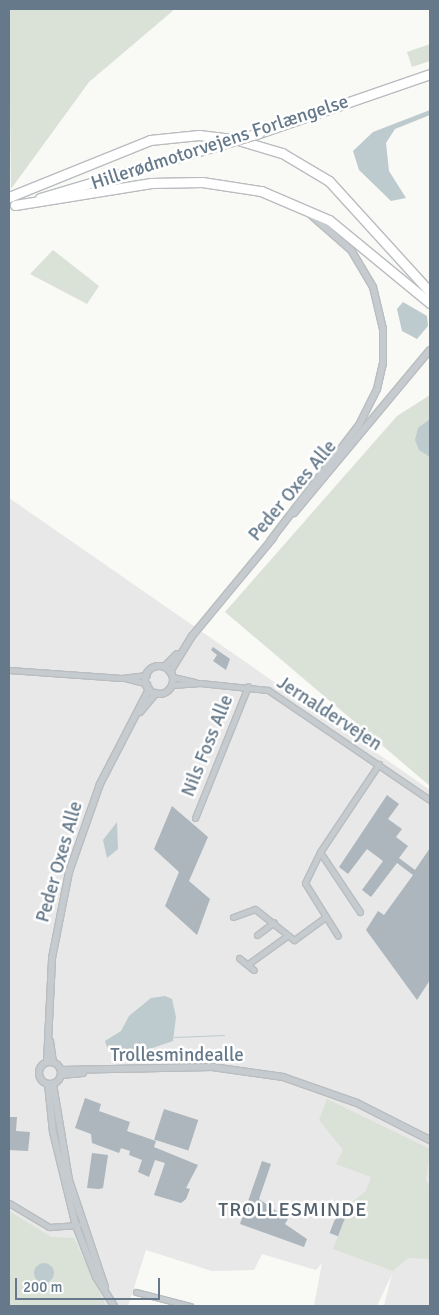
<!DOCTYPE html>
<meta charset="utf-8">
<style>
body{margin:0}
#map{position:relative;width:439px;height:1315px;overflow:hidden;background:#f9f9f6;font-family:Signika,sans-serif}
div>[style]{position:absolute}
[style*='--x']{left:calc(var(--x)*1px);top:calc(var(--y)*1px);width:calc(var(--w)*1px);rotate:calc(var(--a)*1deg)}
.built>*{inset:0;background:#e7e8e7}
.green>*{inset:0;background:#dae1d7}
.water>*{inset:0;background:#bdcace}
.round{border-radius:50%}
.stream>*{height:1px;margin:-0.5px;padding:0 0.5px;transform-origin:0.5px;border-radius:0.5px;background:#bdcace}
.building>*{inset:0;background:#acb6bc;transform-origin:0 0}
.roads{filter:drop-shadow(1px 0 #b9bdc0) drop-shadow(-1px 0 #b9bdc0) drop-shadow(0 1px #b9bdc0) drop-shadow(0 -1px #b9bdc0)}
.minor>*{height:5px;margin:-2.5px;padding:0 2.5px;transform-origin:2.5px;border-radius:2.5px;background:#c6cbcf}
.tertiary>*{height:6px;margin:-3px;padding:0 3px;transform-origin:3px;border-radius:3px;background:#c6cbcf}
.tertiary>.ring{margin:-3px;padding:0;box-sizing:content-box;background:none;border:6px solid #c6cbcf;border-radius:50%}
.trunk>*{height:9px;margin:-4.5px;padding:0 4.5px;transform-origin:4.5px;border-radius:4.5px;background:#fff}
.bridges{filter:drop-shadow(1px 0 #b9bdc0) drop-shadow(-1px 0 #b9bdc0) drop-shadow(0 1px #b9bdc0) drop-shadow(0 -1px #b9bdc0)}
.trunk-bridge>*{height:9px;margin:-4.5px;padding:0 4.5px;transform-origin:4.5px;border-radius:4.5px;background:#fff}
span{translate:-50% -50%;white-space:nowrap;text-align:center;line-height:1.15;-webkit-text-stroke:5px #fff;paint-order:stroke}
.street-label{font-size:19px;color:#65798a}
.neighbourhood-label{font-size:20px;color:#54626e;letter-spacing:1px}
.frame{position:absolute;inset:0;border:10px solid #65798a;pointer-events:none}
.scale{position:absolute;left:15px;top:1278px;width:145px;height:22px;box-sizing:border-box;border:2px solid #65798a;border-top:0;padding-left:6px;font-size:15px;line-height:18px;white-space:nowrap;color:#65798a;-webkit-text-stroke:4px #fff;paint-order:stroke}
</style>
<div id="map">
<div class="built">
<i style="clip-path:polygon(9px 498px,430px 790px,430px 1306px,384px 1306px,392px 1274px,377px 1306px,314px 1306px,322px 1263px,316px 1270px,262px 1254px,254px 1270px,212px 1271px,146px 1250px,128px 1306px,9px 1306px)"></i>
</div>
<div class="green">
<i style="clip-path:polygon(9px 9px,175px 9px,89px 82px,11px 189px)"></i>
<i style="clip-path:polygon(430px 44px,430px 61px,412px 67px,407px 52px)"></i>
<i style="clip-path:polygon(53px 250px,99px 286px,87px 304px,30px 274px)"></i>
<i style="clip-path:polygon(430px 395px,430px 786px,225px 612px,397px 416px)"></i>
<i style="clip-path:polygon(327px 1099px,430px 1149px,426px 1180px,430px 1187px,430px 1259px,408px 1258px,393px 1271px,333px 1249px,351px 1203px,366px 1191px,371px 1177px,336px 1164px,343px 1150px,319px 1120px)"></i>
<i style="clip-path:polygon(9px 1211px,51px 1237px,74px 1238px,106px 1306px,9px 1306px)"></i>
</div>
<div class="water">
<i style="clip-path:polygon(430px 110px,430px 115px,395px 129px,386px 143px,389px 171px,406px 198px,391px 201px,359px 170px,353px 151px,373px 132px)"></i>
<i style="clip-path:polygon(403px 302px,427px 316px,428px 326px,417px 339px,402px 331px,397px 309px)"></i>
<i style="clip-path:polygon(430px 419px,430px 457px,419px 450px,415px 440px,418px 428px)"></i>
<i style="clip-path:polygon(117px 822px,118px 849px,107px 858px,103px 840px)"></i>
<i style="clip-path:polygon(165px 996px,172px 999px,176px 1017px,173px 1041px,138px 1053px,107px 1047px,105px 1041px,121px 1031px,129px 1016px,151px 998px)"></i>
<i class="round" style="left:34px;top:1263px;width:20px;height:20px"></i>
</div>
<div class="stream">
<i style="--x:174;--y:1037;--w:50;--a:-2.3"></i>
</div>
<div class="building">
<i style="clip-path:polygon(213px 647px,230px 659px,226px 670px,213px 661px,217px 655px,211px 650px)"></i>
<i style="clip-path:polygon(387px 795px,399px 804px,388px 819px,402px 829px,396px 837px,408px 846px,399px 858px,415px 870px,430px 848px,430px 980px,417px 1000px,366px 930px,378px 911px,384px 915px,413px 875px,397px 863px,371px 897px,362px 890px,383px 861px,367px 849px,348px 874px,339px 867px)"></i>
<i style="clip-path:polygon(172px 806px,208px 837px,189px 881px,210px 899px,197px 935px,165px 906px,179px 872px,154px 849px)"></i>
<i style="clip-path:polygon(85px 1098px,101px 1104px,99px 1111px,130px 1122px,127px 1131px,156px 1141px,154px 1147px,198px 1165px,186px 1188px,190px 1189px,186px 1199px,181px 1203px,154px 1195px,165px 1163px,155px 1160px,149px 1177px,138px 1172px,142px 1160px,129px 1155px,130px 1151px,121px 1148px,119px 1153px,92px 1143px,91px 1134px,75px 1128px)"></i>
<i style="left:164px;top:1109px;width:36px;height:32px;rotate:18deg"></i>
<i style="clip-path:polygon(9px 1117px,17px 1117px,16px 1131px,30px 1132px,28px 1151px,9px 1150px)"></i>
<i style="clip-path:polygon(92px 1153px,108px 1155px,103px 1188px,99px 1189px,87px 1188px)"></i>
<i style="clip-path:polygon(262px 1161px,271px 1164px,259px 1199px,288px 1219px,285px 1224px,307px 1239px,304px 1247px,240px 1224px)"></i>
<i style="left:340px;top:1206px;width:9px;height:29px;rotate:21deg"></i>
</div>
<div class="roads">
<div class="minor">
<i style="--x:9;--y:670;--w:113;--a:4"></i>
<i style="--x:122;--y:678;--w:25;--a:-7"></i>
<i style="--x:173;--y:677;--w:23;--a:13"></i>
<i style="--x:125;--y:678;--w:23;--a:15"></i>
<i style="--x:172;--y:685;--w:28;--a:-4"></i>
<i style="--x:200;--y:683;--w:68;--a:5.9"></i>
<i style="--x:268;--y:690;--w:196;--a:34.2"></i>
<i style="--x:195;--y:818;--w:142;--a:-68.1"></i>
<i style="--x:320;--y:852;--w:34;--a:116"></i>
<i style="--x:305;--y:883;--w:62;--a:58.1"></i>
<i style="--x:360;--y:912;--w:72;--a:-123.7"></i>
<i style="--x:320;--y:852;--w:106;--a:-56.2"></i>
<i style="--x:233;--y:917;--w:23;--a:-20"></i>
<i style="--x:255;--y:909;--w:50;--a:38.5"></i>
<i style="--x:294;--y:940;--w:39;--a:-36"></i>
<i style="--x:257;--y:935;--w:21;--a:-37"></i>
<i style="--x:239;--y:958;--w:19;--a:39"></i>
<i style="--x:248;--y:964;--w:48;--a:-35.7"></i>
<i style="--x:9;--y:1203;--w:47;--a:31"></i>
<i style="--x:49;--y:1227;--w:29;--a:-4"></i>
<i style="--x:136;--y:1292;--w:56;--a:14.5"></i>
</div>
<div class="tertiary">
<i style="--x:294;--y:513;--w:212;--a:-50.2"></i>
<i style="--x:270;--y:541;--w:146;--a:-52.5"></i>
<i style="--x:359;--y:425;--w:40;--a:-63.4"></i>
<i style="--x:377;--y:389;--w:26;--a:-77"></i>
<i style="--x:383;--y:364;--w:35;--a:-90"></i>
<i style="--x:383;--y:329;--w:43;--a:-103.4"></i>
<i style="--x:373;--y:287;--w:43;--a:-120.7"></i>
<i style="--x:351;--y:250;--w:52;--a:-138.9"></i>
<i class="ring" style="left:145px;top:666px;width:22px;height:22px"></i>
<i style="--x:164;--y:667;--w:18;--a:-45"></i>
<i style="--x:170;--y:672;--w:42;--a:-58.6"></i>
<i style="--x:192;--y:636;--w:127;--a:-50.4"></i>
<i style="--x:140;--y:712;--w:25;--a:-50"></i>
<i style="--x:50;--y:1041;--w:21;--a:82"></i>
<i class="ring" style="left:39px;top:1062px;width:16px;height:16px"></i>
<i style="--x:47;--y:1062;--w:104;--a:-87.2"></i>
<i style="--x:52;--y:958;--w:88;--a:-78.8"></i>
<i style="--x:69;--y:872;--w:93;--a:-70.6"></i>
<i style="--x:100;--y:784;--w:107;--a:-62.7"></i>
<i style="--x:61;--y:1070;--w:151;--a:-1.1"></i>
<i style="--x:212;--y:1067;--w:72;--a:8"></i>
<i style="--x:283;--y:1077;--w:78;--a:19.4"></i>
<i style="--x:357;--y:1103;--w:82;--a:26.9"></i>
<i style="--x:61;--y:1075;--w:22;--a:-5"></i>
<i style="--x:48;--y:1084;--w:48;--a:84.1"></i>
<i style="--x:53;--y:1132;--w:97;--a:76.3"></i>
<i style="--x:76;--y:1226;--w:55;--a:68.6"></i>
<i style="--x:96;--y:1277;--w:34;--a:58"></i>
<i style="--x:53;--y:1084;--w:97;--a:80.5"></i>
<i style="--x:69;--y:1180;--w:113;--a:71.4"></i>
</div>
<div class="trunk">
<i style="--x:259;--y:133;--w:181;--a:-19"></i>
<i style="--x:9;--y:197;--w:152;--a:-22"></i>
<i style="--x:150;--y:140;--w:49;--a:-5.8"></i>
<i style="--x:199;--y:135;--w:39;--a:7"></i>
<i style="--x:238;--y:140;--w:46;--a:16.5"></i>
<i style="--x:282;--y:153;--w:55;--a:30.8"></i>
<i style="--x:329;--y:181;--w:150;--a:47.7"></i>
<i style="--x:40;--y:198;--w:187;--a:-16.5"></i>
<i style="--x:15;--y:205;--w:138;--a:-9.2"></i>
<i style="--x:151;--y:183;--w:51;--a:-1.1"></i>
<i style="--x:202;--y:182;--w:60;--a:8.7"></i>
<i style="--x:261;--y:191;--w:74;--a:23.1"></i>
<i style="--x:329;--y:220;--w:131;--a:39.4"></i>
</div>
</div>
<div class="bridges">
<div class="trunk-bridge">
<i style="--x:219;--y:145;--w:42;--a:-16.7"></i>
</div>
</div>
<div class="street-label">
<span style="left:220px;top:143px;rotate:-18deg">Hillerødmotorvejens Forlængelse</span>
<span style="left:293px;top:491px;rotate:-50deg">Peder Oxes Alle</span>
<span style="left:329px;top:714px;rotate:33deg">Jernaldervejen</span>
<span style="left:208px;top:746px;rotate:-68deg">Nils Foss Alle</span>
<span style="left:60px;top:862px;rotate:-74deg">Peder Oxes Alle</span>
<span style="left:177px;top:1056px">Trollesmindealle</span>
</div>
<div class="neighbourhood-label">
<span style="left:293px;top:1209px">TROLLESMINDE</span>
</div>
<div class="frame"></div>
<div class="scale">200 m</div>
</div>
